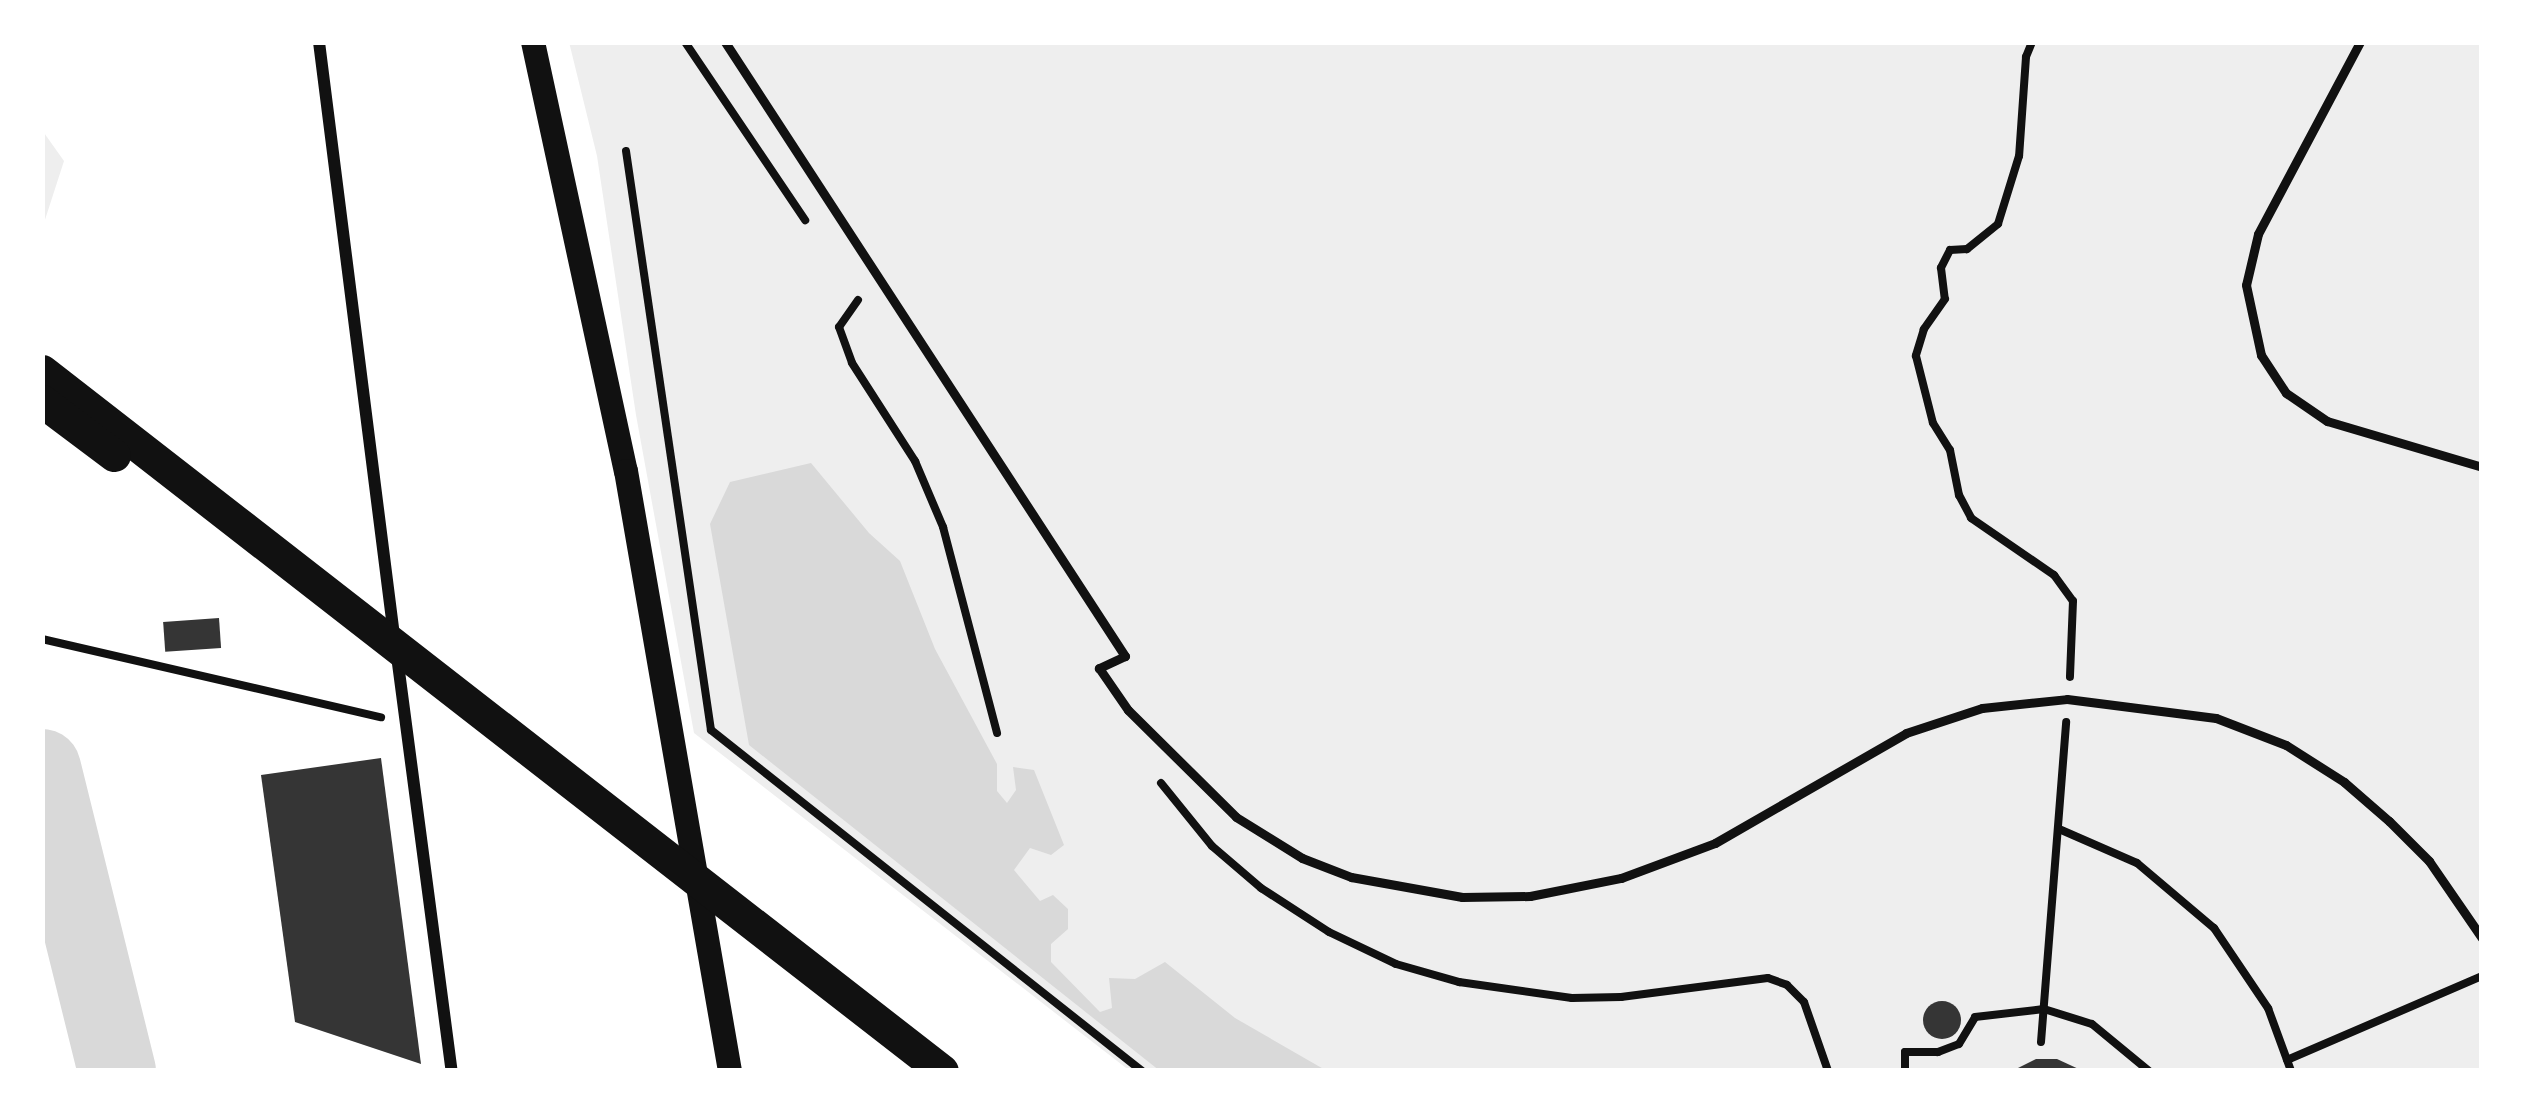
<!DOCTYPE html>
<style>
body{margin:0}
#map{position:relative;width:2524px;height:1113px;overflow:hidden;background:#fff;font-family:Poppins,sans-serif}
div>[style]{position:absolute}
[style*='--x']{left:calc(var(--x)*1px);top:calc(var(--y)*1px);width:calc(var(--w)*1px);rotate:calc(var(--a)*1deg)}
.green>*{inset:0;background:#eee}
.water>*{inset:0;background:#d9d9d9}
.river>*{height:78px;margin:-39px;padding:0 39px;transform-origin:39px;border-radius:39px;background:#d9d9d9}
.building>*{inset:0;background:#353535;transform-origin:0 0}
.round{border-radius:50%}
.path>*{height:8px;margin:-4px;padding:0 4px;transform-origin:4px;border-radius:4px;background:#111}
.service>*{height:9px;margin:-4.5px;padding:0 4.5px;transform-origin:4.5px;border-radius:4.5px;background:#111}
.minor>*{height:12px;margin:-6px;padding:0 6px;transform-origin:6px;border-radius:6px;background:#111}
.secondary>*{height:24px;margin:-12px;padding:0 12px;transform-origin:12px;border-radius:12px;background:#111}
.trunk>*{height:33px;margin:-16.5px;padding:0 16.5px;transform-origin:16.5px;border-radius:16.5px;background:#111}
span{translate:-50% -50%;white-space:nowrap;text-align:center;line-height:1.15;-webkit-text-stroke:10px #fff;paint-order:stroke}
.frame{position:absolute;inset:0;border:45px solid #fff;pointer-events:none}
</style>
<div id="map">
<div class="green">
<i style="clip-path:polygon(569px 42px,2482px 42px,2482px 1071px,1130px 1071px,694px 733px,636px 415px,597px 156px)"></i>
<i style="clip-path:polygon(42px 130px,64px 161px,42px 229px)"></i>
</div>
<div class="water">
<i style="clip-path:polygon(811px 463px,869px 533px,900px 561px,935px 649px,997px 764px,997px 791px,1007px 803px,1016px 790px,1013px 767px,1034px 770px,1064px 845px,1051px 855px,1030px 848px,1014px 870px,1040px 901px,1053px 895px,1068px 909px,1068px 929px,1051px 944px,1051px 962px,1100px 1012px,1112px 1008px,1109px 978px,1135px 979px,1165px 962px,1235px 1018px,1327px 1071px,1160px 1071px,749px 745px,710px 524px,730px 482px)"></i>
</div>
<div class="river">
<i style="--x:42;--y:768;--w:312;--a:76.1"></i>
</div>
<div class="building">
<i style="left:219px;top:618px;width:30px;height:56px;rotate:86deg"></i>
<i style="clip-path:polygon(381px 758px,421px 1064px,295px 1022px,261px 775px)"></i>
<i class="round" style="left:1923px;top:1001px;width:38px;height:38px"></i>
<i style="clip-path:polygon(2036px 1059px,2057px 1059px,2083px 1071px,2012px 1071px)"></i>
</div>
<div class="path">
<i style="--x:685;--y:42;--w:215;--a:56"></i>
<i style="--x:2032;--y:42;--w:16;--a:112"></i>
<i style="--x:2026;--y:57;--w:99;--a:94"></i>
<i style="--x:2019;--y:156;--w:71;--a:107.2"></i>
<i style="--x:1998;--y:224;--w:40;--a:141"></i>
<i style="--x:1967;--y:249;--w:17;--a:177"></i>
<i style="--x:1950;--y:250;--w:20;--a:117"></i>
<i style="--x:1941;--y:268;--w:31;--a:83"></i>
<i style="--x:1945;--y:299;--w:37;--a:125"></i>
<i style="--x:1924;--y:329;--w:28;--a:107"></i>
<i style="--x:1916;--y:356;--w:69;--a:75.8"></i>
<i style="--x:1933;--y:423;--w:32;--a:58"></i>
<i style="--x:1950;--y:450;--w:46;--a:78.7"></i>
<i style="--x:1959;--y:495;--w:26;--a:62"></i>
<i style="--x:1971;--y:518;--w:101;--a:34.5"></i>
<i style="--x:2054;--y:575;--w:32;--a:54"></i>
<i style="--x:2073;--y:601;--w:76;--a:92.3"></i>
<i style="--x:626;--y:151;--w:585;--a:81.65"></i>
<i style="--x:711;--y:730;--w:550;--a:38.35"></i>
<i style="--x:858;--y:300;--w:33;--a:125"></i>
<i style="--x:839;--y:327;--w:38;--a:70"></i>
<i style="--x:852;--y:363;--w:117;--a:57.3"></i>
<i style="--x:915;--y:461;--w:72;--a:67"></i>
<i style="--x:943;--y:527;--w:213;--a:75.3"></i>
<i style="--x:42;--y:639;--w:348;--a:13"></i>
<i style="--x:1161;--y:783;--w:81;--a:51"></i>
<i style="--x:1212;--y:846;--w:65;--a:40.6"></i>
<i style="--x:1261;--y:888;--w:81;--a:32.9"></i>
<i style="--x:1329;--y:932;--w:74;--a:25.5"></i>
<i style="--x:1396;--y:964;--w:66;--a:15.9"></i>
<i style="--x:1459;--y:982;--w:114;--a:8.1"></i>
<i style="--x:1572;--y:998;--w:49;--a:-1.2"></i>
<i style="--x:1621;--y:997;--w:148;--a:-7.4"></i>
<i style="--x:1768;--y:978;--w:20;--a:20"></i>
<i style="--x:1787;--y:985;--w:24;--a:45"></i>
<i style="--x:1804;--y:1002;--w:73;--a:70.8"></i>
<i style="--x:2059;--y:829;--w:85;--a:23.6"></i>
<i style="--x:2137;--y:863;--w:101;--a:40.2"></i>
<i style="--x:2214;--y:928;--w:97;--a:56"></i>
<i style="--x:2268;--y:1008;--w:67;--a:69.9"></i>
<i style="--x:2041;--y:1042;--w:321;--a:-85.5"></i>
<i style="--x:2287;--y:1060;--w:212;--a:-23.3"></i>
<i style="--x:1905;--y:1071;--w:19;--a:-90"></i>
<i style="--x:1905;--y:1052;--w:33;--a:0"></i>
<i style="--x:1938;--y:1052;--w:22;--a:-21"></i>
<i style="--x:1959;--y:1044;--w:31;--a:-59"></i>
<i style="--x:1975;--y:1017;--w:69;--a:-6.6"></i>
<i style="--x:2044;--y:1009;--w:50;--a:17.4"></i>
<i style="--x:2092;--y:1024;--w:74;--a:39.5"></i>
</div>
<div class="service">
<i style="--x:725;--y:42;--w:733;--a:56.92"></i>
<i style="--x:1125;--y:656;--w:29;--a:155"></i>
<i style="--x:1099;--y:668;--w:51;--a:55.4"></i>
<i style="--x:1128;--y:710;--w:152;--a:44.7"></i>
<i style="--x:1236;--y:817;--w:78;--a:31.8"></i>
<i style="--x:1302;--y:858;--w:53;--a:21.2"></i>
<i style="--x:1351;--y:877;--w:113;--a:10.2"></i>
<i style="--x:1462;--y:897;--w:68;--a:-0.8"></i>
<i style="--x:1530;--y:896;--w:93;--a:-11.2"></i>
<i style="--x:1621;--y:878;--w:100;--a:-20.4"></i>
<i style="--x:1715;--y:843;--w:220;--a:-29.9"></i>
<i style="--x:1906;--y:733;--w:80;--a:-18.2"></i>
<i style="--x:1982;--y:708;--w:85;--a:-6"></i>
<i style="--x:2067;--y:699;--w:150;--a:7.3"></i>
<i style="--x:2216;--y:718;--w:75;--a:21.1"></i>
<i style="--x:2286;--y:745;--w:69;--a:32.5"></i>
<i style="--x:2344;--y:782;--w:60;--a:40.9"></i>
<i style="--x:2389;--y:821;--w:57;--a:45"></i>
<i style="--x:2429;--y:861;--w:93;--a:55.5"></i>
<i style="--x:2360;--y:42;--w:217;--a:118"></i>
<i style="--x:2258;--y:234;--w:52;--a:103.2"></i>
<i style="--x:2246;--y:285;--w:72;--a:77.9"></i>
<i style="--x:2261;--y:355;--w:45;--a:56.7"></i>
<i style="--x:2286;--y:393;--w:50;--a:34.3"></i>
<i style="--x:2327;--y:421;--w:162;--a:16.5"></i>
</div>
<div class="minor">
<i style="--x:319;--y:42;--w:599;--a:82.8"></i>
<i style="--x:397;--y:656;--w:419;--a:82.5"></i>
</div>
<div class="secondary">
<i style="--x:533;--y:42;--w:439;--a:77.8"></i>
<i style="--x:626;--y:471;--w:609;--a:80.17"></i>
</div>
<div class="trunk">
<i style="--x:42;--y:371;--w:1140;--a:37.87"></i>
<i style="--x:42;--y:401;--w:90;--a:36.9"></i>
</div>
<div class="frame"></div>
</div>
